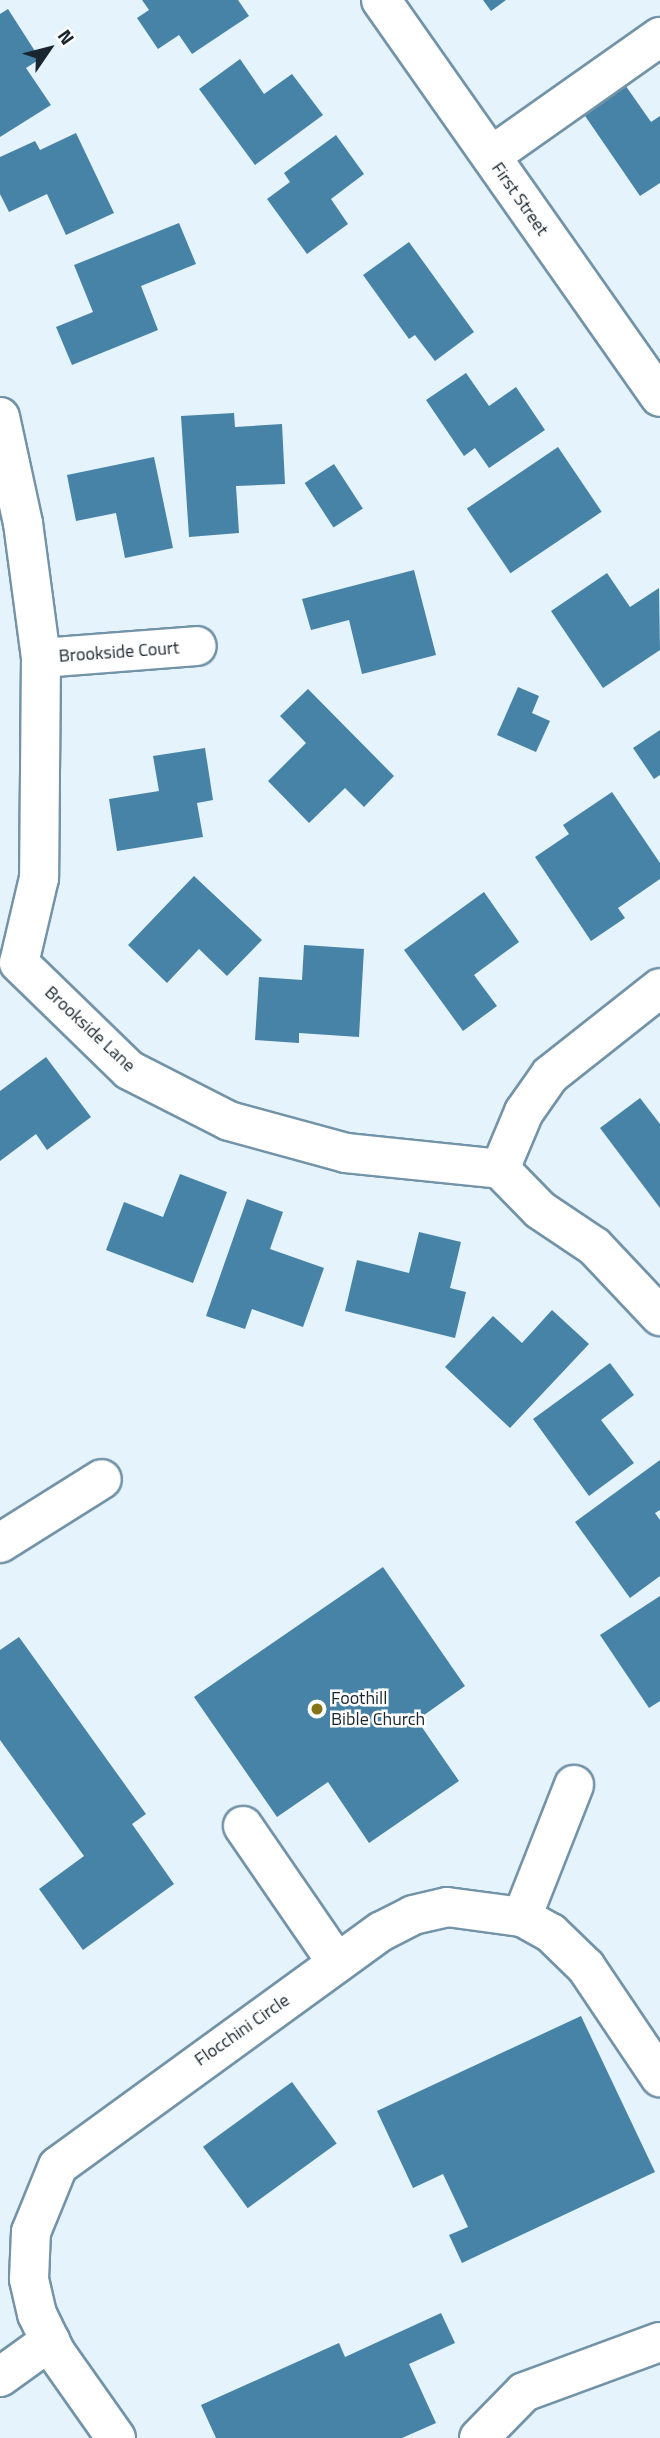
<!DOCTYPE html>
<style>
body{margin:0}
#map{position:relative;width:660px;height:2438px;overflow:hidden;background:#e5f3fc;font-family:"Titillium Web",sans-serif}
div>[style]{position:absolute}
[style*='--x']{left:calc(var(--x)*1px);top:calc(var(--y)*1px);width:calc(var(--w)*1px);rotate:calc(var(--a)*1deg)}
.building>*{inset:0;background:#4683a7;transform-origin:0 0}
.roads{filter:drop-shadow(2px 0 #7393a8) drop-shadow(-2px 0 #7393a8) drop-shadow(0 2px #7393a8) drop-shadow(0 -2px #7393a8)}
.minor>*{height:38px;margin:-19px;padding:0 19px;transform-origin:19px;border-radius:19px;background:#fff}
.dots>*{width:19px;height:19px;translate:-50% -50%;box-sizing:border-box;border:4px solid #fefefe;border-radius:50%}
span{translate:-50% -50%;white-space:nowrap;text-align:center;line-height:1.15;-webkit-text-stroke:5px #fefefe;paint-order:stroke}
.street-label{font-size:18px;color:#19262f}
.poi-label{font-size:18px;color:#19262f}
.left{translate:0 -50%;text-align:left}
.north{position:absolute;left:14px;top:14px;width:70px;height:70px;-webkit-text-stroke:5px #fefefe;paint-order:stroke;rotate:55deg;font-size:19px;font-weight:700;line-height:28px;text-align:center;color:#19262f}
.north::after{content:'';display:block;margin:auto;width:24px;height:32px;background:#19262f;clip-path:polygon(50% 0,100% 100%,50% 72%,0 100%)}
</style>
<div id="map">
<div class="building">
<i style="clip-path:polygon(142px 0,238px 0,249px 16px,192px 54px,179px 35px,158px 49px,137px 18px,149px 10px)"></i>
<i style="clip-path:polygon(483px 0,506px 0,491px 11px)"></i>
<i style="clip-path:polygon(8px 9px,40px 59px,26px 68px,51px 105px,0 137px,0 14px)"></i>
<i style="clip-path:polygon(240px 59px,264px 94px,292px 74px,323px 115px,255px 165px,199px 89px)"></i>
<i style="clip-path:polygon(623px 82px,651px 122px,660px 116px,660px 183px,640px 196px,581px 110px)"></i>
<i style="clip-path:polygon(76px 133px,114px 213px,66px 235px,47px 194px,9px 212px,0 194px,0 157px,35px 141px,40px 150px)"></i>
<i style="clip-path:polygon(336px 135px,364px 174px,331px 199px,348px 224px,307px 254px,267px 199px,290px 182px,284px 173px)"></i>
<i style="clip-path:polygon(179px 223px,196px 264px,141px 286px,158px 330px,72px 365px,56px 327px,93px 312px,74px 265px)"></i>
<i style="clip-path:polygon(409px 242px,474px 332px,435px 361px,415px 335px,409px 339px,363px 275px)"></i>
<i style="clip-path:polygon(466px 373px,489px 406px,516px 387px,545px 430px,489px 468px,475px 448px,464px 456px,426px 400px)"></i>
<i style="clip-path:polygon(234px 413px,235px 427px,282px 424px,285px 484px,236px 486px,239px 533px,189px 537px,181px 416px)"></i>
<i style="left:558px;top:447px;width:78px;height:110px;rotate:56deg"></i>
<i style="clip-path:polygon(154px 457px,173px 548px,125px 558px,116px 513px,76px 521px,67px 475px)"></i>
<i style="left:334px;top:464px;width:53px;height:35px;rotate:57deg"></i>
<i style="clip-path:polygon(414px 570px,436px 655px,362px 674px,349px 620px,311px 630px,302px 599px)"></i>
<i style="clip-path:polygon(607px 573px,630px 607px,659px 588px,660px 650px,603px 688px,551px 611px)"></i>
<i style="clip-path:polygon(518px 687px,539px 696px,532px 713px,550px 721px,536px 752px,497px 735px)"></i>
<i style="clip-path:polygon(308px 689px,394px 776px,364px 807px,345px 788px,309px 823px,268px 781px,306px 743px,280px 716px)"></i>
<i style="clip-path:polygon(660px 730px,660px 775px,654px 779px,633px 748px)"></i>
<i style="clip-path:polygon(205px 748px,213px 800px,197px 803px,203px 837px,117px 851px,109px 799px,159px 791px,153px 756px)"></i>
<i style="clip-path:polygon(612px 792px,660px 863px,660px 879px,618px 908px,625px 918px,591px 941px,535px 857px,569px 834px,563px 825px)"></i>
<i style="clip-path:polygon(194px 876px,262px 940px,227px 976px,199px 949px,167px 983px,128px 945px)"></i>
<i style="clip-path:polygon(484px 892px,519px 942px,474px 975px,497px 1006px,463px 1031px,404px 950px)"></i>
<i style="clip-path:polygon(304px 945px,364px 949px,359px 1037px,299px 1033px,299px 1043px,255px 1040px,259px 977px,302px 980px)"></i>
<i style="clip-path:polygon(46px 1057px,91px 1117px,47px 1150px,36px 1134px,0 1161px,0 1091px)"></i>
<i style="clip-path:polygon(640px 1098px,660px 1124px,660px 1208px,600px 1128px)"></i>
<i style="clip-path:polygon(180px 1174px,227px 1192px,193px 1283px,106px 1250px,124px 1202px,163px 1217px)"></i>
<i style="clip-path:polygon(247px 1199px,283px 1212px,270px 1249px,324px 1268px,303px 1327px,252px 1309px,245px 1329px,206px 1316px)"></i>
<i style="clip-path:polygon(419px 1232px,461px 1242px,450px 1288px,466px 1292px,455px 1338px,345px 1311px,357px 1260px,409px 1273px)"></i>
<i style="clip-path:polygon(552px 1310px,589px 1344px,510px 1428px,445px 1367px,493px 1316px,522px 1343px)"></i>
<i style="clip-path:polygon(610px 1363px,634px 1395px,601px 1420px,634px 1463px,589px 1496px,533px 1419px)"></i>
<i style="clip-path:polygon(660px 1460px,660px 1510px,655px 1513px,660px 1520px,660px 1576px,630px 1598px,575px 1522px)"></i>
<i style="clip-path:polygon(383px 1567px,465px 1686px,417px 1720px,459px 1781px,369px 1843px,328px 1782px,277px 1817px,194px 1697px)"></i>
<i style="clip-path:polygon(660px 1596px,660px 1701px,649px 1708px,600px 1635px)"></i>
<i style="clip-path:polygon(19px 1637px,146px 1814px,132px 1824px,174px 1884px,83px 1950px,39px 1889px,84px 1856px,0 1740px,0 1650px)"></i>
<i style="clip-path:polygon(581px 2016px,655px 2172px,462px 2263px,449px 2235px,468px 2227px,443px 2174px,413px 2188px,377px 2111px)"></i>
<i style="left:292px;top:2082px;width:76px;height:110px;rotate:54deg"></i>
<i style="clip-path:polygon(441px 2313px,455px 2343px,409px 2364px,436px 2423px,402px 2438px,216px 2438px,201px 2405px,339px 2343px,345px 2357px)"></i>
</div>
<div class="roads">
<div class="minor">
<i style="--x:381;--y:0;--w:485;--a:54.9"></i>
<i style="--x:491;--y:156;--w:207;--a:-35.2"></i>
<i style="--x:0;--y:417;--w:108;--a:77.8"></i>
<i style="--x:23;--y:523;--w:136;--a:82.4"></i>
<i style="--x:41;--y:658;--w:220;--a:90.5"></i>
<i style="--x:39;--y:878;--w:87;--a:103.2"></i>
<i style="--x:19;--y:963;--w:153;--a:44.2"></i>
<i style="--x:129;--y:1070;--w:112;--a:27"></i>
<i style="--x:229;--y:1121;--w:121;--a:15.3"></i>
<i style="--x:346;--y:1153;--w:155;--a:5.9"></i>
<i style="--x:41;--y:658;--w:156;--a:-4.4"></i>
<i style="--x:500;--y:1169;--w:62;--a:-67.2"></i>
<i style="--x:524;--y:1112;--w:45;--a:-54.9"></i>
<i style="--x:550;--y:1075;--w:140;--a:-38.3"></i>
<i style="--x:500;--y:1169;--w:57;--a:45.7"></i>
<i style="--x:540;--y:1210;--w:66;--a:33.9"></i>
<i style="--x:595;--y:1247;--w:95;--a:46.7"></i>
<i style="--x:0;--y:1543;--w:120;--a:-32.1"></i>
<i style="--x:243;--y:1826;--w:166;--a:55.5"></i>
<i style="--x:522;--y:1917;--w:142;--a:-68.5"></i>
<i style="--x:0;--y:2377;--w:62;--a:-35.8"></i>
<i style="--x:116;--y:2438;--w:104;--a:-125.2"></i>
<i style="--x:56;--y:2353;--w:43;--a:-116"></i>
<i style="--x:37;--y:2314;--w:36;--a:-103"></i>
<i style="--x:29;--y:2279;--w:47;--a:-87.6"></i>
<i style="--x:31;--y:2232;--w:71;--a:-67.8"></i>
<i style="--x:58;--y:2166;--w:400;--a:-36"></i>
<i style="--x:382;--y:1931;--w:35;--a:-27"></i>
<i style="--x:413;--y:1915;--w:35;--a:-13"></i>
<i style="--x:447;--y:1907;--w:76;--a:7.6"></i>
<i style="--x:522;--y:1917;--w:33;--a:29"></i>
<i style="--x:551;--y:1933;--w:49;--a:44.2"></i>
<i style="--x:586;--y:1967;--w:133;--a:56.1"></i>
<i style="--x:479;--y:2438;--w:64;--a:-45.6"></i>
<i style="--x:524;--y:2392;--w:145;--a:-20.2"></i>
</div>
</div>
<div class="dots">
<i style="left:317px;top:1709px;background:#857416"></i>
</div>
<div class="street-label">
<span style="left:520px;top:199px;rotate:55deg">First Street</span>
<span style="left:119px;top:652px;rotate:-4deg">Brookside Court</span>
<span style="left:90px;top:1029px;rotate:43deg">Brookside Lane</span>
<span style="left:242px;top:2030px;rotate:-35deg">Flocchini Circle</span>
</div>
<div class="poi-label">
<span class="left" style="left:331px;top:1709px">Foothill<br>Bible Church</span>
</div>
<div class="north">N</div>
</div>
